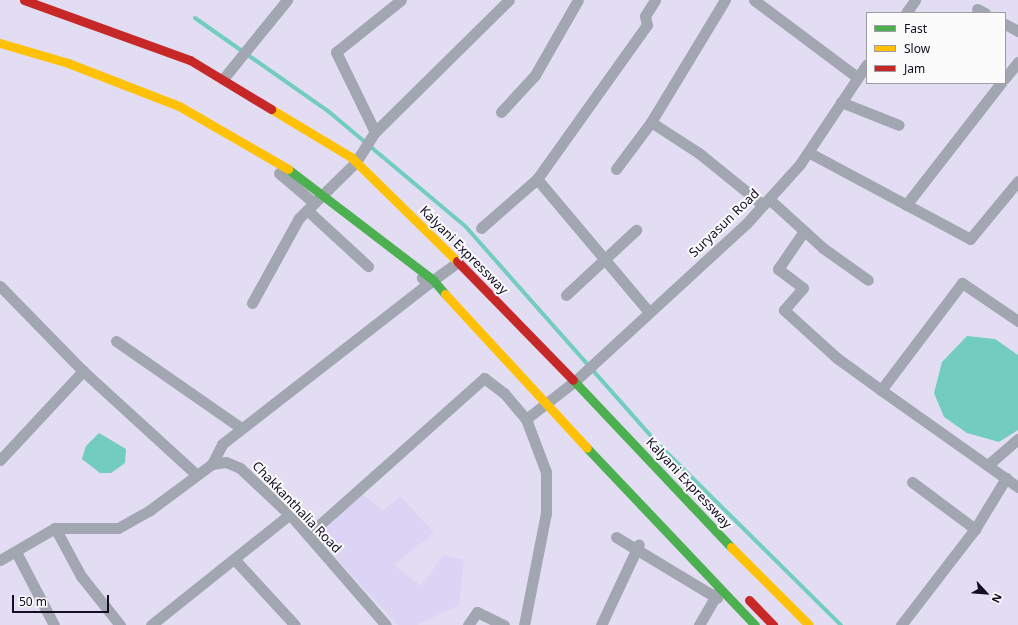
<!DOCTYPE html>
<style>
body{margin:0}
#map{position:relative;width:1018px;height:625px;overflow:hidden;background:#e2ddf2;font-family:"Noto Sans",sans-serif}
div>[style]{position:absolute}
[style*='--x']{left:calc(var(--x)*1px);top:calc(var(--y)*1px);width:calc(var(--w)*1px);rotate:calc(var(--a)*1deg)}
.built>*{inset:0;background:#dbd4f5}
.water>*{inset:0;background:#72cdc0}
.stream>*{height:4px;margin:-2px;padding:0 2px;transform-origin:2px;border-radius:2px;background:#72cdc0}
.street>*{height:11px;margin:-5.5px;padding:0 5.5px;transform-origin:5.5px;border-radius:5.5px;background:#a1a6b1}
.fast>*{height:9px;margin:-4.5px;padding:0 4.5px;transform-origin:4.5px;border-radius:4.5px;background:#4caf50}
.slow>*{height:9px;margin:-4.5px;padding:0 4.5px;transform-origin:4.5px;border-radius:4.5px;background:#ffc107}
.jam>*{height:9px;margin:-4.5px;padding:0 4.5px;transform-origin:4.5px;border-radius:4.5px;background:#c62828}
span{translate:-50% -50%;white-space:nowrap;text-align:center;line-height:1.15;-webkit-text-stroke:4px #fbfbfb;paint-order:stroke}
.street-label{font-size:13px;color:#140d24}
.legend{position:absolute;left:866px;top:12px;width:140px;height:72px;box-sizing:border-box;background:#fbfbfb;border:1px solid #9f9ca5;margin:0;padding:5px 7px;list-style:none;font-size:12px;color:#140d24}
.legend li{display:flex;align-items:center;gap:8px;height:20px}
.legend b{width:20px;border:1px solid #9f9ca5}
.north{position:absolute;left:966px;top:573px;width:40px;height:40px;-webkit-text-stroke:3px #fbfbfb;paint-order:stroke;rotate:116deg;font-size:11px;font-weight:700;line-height:16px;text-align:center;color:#140d24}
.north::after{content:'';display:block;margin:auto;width:14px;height:18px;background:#140d24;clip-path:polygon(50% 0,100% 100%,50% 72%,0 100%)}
.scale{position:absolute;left:12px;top:595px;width:97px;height:18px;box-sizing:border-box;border:2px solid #140d24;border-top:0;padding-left:5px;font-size:12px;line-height:14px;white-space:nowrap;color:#140d24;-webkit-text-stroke:3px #fbfbfb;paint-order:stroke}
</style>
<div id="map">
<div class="built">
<i style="clip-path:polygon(361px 493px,383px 511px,400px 496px,434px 533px,394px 565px,421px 586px,444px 555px,464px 560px,459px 605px,417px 625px,398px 625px,313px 533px)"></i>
</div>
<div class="water">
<i style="clip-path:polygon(967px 336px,995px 339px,1018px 355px,1018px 430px,999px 442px,967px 433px,944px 417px,934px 393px,942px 362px)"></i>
<i style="clip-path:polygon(99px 433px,126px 449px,125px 463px,111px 473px,100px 473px,82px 459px,86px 446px)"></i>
</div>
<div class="stream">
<i style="--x:195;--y:18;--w:162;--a:35"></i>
<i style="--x:328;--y:111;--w:180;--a:40"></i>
<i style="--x:466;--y:227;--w:291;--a:48.5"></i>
<i style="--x:659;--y:445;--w:256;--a:44.7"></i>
</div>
<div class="street">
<i style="--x:754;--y:0;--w:129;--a:36.8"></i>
<i style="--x:977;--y:9;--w:9;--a:27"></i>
<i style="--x:906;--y:13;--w:16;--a:-55"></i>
<i style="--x:1005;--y:24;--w:15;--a:28"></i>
<i style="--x:1005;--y:78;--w:21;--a:-51"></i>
<i style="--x:223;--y:79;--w:102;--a:-51"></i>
<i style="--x:841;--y:102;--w:62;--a:21.6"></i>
<i style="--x:501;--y:112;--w:50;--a:-47.4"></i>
<i style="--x:535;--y:75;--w:86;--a:-60.2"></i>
<i style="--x:651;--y:122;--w:59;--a:33.1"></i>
<i style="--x:700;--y:154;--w:81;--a:39"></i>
<i style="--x:375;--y:132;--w:188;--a:-44.6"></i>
<i style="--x:808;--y:152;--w:184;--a:28.2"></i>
<i style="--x:970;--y:239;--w:75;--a:-50.4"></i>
<i style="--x:616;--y:169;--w:59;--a:-53.3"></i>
<i style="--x:651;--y:122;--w:143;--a:-58.8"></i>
<i style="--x:279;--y:173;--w:46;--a:40.6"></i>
<i style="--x:769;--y:199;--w:73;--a:42.2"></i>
<i style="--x:823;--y:248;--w:55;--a:35.4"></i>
<i style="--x:906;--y:205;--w:155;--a:-52.1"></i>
<i style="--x:307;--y:210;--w:83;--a:42.6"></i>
<i style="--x:481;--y:228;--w:74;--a:-41.2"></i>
<i style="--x:804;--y:231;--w:46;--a:124.4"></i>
<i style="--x:778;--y:269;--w:31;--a:37"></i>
<i style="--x:803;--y:288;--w:29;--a:131"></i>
<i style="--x:784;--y:310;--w:72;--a:42.2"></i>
<i style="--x:837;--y:358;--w:54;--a:36"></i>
<i style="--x:429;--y:283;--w:36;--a:-36"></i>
<i style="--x:0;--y:286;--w:119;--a:45.7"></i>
<i style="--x:83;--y:371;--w:154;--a:42.4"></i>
<i style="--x:566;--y:295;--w:96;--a:-42.9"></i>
<i style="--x:252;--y:303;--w:97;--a:-61.1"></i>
<i style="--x:299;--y:218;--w:80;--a:-44.5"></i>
<i style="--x:356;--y:162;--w:36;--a:-58"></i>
<i style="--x:375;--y:132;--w:89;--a:-116"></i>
<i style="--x:336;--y:52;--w:83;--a:-38.7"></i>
<i style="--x:649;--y:312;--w:174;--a:-130.1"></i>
<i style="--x:537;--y:179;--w:189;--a:-54.5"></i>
<i style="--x:647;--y:25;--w:9;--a:-103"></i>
<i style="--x:645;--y:16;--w:19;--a:-58"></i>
<i style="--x:1018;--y:321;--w:68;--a:-145.8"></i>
<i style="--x:962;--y:283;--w:134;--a:127.1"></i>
<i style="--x:881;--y:390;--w:168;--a:35.3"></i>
<i style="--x:116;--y:341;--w:152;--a:34.8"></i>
<i style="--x:0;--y:460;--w:122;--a:-47"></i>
<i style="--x:212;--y:464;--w:22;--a:-63"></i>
<i style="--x:222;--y:444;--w:262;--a:-37.9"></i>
<i style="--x:429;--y:283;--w:9;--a:-144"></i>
<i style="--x:989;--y:464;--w:38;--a:-41"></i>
<i style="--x:912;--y:482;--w:79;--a:36.7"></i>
<i style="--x:55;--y:528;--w:55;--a:61.6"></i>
<i style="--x:81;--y:576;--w:63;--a:51.5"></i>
<i style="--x:308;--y:535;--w:236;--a:-41.7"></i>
<i style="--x:484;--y:378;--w:25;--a:37"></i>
<i style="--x:504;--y:393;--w:34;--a:50"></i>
<i style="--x:526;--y:419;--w:62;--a:-37.8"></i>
<i style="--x:575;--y:381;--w:232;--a:-42.6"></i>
<i style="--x:746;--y:224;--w:81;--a:-48"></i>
<i style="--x:800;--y:164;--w:120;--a:-56.2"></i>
<i style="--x:616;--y:537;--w:118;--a:31.1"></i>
<i style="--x:16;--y:552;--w:82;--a:62.5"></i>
<i style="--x:0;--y:560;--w:64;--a:-30.2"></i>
<i style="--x:55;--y:528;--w:63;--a:0"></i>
<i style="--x:118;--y:528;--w:37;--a:-29"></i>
<i style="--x:150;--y:510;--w:77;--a:-36.6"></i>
<i style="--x:212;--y:464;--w:14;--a:-8"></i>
<i style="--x:226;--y:462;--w:15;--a:23"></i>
<i style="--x:240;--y:468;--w:71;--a:43.3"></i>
<i style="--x:292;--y:517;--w:143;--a:49"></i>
<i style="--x:235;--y:560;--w:88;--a:47.3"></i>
<i style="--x:151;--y:625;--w:176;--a:-38.6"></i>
<i style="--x:468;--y:625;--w:16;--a:-55"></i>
<i style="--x:477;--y:612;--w:30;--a:26"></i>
<i style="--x:524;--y:625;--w:114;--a:-78.9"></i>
<i style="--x:546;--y:513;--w:41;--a:-90"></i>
<i style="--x:546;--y:472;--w:57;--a:-110.7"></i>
<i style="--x:601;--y:625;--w:89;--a:-64.9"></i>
<i style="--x:699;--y:625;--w:39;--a:-60"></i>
<i style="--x:901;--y:625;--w:121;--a:-52.4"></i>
<i style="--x:975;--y:529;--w:60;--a:-58.7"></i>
</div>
<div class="fast">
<i style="--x:288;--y:169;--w:183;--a:37.4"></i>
<i style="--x:433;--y:280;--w:18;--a:49"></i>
<i style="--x:573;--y:380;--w:230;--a:46.6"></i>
<i style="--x:587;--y:448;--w:244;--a:46.5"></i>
</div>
<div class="slow">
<i style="--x:0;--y:43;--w:71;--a:16.4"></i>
<i style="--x:68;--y:63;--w:119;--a:21.2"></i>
<i style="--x:179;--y:106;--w:126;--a:30"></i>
<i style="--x:271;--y:109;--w:93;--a:31"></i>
<i style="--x:351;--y:157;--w:148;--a:44.5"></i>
<i style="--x:445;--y:294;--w:209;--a:47.3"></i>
<i style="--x:731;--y:547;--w:110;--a:45"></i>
</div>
<div class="jam">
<i style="--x:24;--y:0;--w:177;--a:19.9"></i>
<i style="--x:190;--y:60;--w:95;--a:31.2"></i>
<i style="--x:457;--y:261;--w:166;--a:45.7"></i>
<i style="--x:749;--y:600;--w:35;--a:46"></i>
</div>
<div class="street-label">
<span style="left:724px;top:223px;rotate:-44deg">Suryasun Road</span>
<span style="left:464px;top:250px;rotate:45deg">Kalyani Expressway</span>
<span style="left:689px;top:483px;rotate:47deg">Kalyani Expressway</span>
<span style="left:297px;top:507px;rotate:46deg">Chakkanthalia Road</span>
</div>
<ul class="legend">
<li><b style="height:5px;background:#4caf50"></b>Fast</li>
<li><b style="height:5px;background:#ffc107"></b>Slow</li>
<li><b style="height:5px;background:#c62828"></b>Jam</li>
</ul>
<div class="north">N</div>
<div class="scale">50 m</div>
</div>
